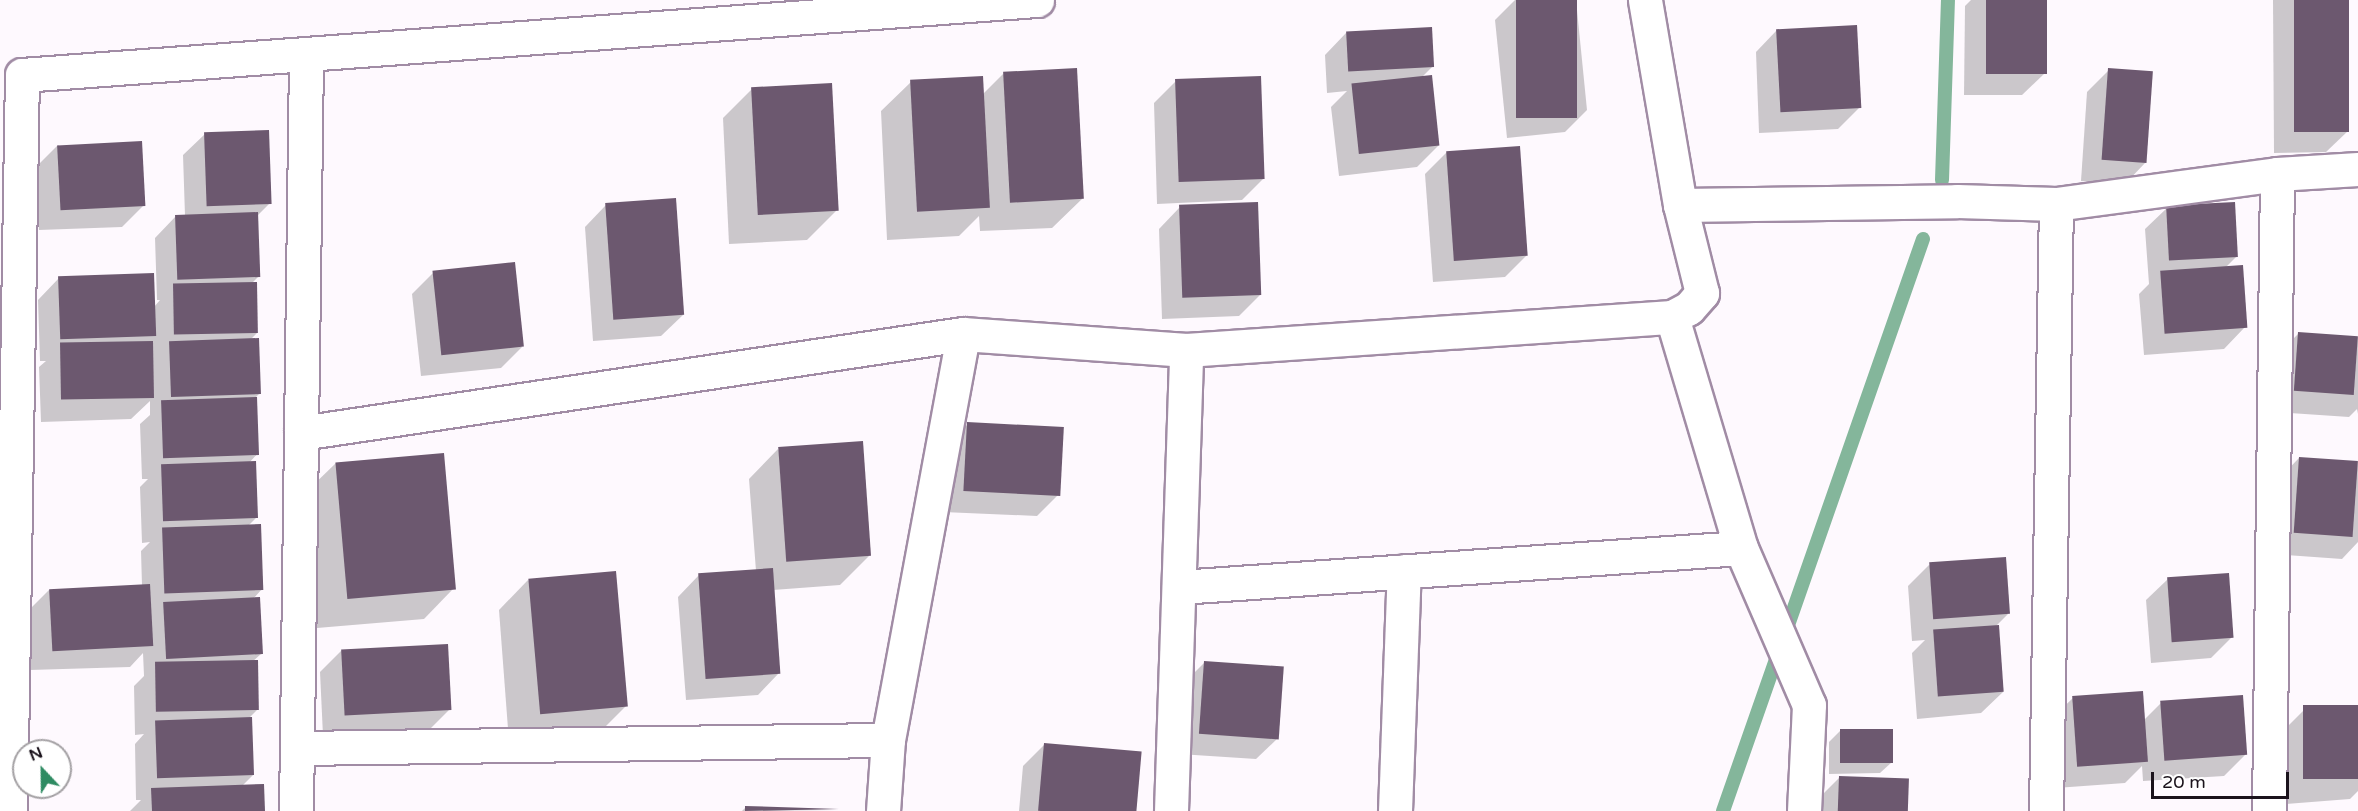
<!DOCTYPE html>
<style>
body{margin:0}
#map{position:relative;width:2358px;height:811px;overflow:hidden;background:#fef9fe;font-family:"Varela Round",sans-serif}
div>[style]{position:absolute}
[style*='--x']{left:calc(var(--x)*1px);top:calc(var(--y)*1px);width:calc(var(--w)*1px);rotate:calc(var(--a)*1deg)}
.shadow>*{inset:0;background:#0003}
.stream>*{height:14px;margin:-7px;padding:0 7px;transform-origin:7px;border-radius:7px;background:#84b69b}
.building>*{inset:0;background:#6c586f;transform-origin:0 0}
.roads{filter:drop-shadow(2px 0 #a18ca5) drop-shadow(-2px 0 #a18ca5) drop-shadow(0 2px #a18ca5) drop-shadow(0 -2px #a18ca5)}
.street>*{height:33px;margin:-16.5px;padding:0 16.5px;transform-origin:16.5px;border-radius:16.5px;background:#fff}
.secondary>*{height:33px;margin:-16.5px;padding:0 16.5px;transform-origin:16.5px;border-radius:16.5px;background:#fff}
span{translate:-50% -50%;white-space:nowrap;text-align:center;line-height:1.15;-webkit-text-stroke:6px #fff;paint-order:stroke}
.north{position:absolute;left:12px;top:739px;width:60px;height:60px;box-sizing:border-box;background:#fff;border:2px solid #a4a1a4;border-radius:50%;rotate:338deg;font-size:16px;font-weight:700;line-height:24px;text-align:center;color:#1b131c}
.north::after{content:'';display:block;margin:auto;width:21px;height:27px;background:#2e8b62;clip-path:polygon(50% 0,100% 100%,50% 72%,0 100%)}
.scale{position:absolute;left:2151px;top:772px;width:138px;height:27px;box-sizing:border-box;border:3px solid #1b131c;border-top:0;padding-left:8px;font-size:18px;line-height:21px;white-space:nowrap;color:#1b131c;-webkit-text-stroke:4px #fff;paint-order:stroke}
</style>
<div id="map">
<div class="shadow">
<i style="clip-path:polygon(1515px 0,1576px 0,1587px 110px,1565px 132px,1507px 138px,1495px 20px)"></i>
<i style="clip-path:polygon(1971px 0,2045px 0,2044px 74px,2022px 95px,1964px 95px,1965px 6px)"></i>
<i style="clip-path:polygon(2273px 0,2347px 0,2348px 131px,2326px 152px,2274px 153px)"></i>
<i style="clip-path:polygon(1777px 30px,1859px 108px,1838px 129px,1759px 133px,1756px 52px)"></i>
<i style="clip-path:polygon(1346px 33px,1433px 66px,1421px 78px,1439px 145px,1417px 167px,1339px 176px,1331px 107px,1347px 91px,1327px 93px,1325px 55px)"></i>
<i style="clip-path:polygon(2109px 70px,2146px 162px,2125px 184px,2081px 181px,2087px 92px)"></i>
<i style="clip-path:polygon(1003px 74px,1082px 199px,1052px 228px,980px 231px,979px 216px,959px 236px,887px 240px,881px 111px,911px 82px,983px 94px)"></i>
<i style="clip-path:polygon(1175px 82px,1263px 179px,1242px 200px,1157px 204px,1154px 103px)"></i>
<i style="clip-path:polygon(752px 89px,837px 210px,807px 240px,729px 244px,723px 118px)"></i>
<i style="clip-path:polygon(205px 134px,270px 203px,257px 216px,259px 276px,251px 284px,257px 333px,250px 340px,259px 394px,255px 398px,257px 454px,249px 463px,257px 517px,248px 526px,262px 589px,253px 599px,261px 654px,253px 661px,258px 709px,250px 717px,253px 775px,242px 786px,264px 811px,130px 811px,141px 800px,136px 800px,135px 744px,144px 734px,135px 735px,134px 686px,144px 676px,143px 653px,130px 667px,30px 670px,28px 611px,49px 590px,142px 586px,141px 551px,150px 542px,142px 543px,140px 487px,148px 479px,142px 479px,140px 424px,150px 415px,150px 401px,131px 419px,41px 422px,39px 367px,46px 361px,40px 361px,38px 300px,59px 278px,154px 307px,160px 300px,157px 300px,155px 238px,176px 216px,185px 216px,183px 155px)"></i>
<i style="clip-path:polygon(58px 145px,143px 206px,122px 227px,39px 230px,36px 167px)"></i>
<i style="clip-path:polygon(1447px 152px,1526px 256px,1505px 277px,1433px 282px,1425px 174px)"></i>
<i style="clip-path:polygon(606px 205px,683px 315px,661px 336px,593px 341px,585px 227px)"></i>
<i style="clip-path:polygon(1180px 207px,1260px 295px,1239px 316px,1162px 319px,1159px 229px)"></i>
<i style="clip-path:polygon(2167px 208px,2237px 256px,2225px 268px,2245px 327px,2224px 349px,2144px 355px,2139px 294px,2149px 284px,2145px 229px)"></i>
<i style="clip-path:polygon(433px 273px,522px 347px,501px 368px,421px 376px,412px 294px)"></i>
<i style="clip-path:polygon(2299px 333px,2358px 337px,2358px 414px,2357px 409px,2349px 417px,2273px 412px,2277px 355px)"></i>
<i style="clip-path:polygon(968px 424px,1058px 495px,1037px 516px,943px 512px,947px 445px)"></i>
<i style="clip-path:polygon(778px 449px,870px 555px,840px 585px,773px 590px,779px 673px,758px 695px,686px 700px,678px 597px,699px 575px,756px 571px,749px 479px)"></i>
<i style="clip-path:polygon(2299px 458px,2358px 462px,2358px 542px,2342px 559px,2273px 554px,2278px 480px)"></i>
<i style="clip-path:polygon(336px 463px,453px 589px,424px 619px,317px 628px,306px 492px)"></i>
<i style="clip-path:polygon(1929px 565px,2008px 614px,1995px 627px,2003px 692px,1981px 713px,1917px 719px,1912px 653px,1925px 640px,1912px 641px,1908px 586px)"></i>
<i style="clip-path:polygon(2168px 579px,2232px 637px,2211px 658px,2151px 663px,2146px 600px)"></i>
<i style="clip-path:polygon(528px 580px,626px 706px,597px 735px,509px 742px,499px 610px)"></i>
<i style="clip-path:polygon(342px 650px,449px 710px,428px 731px,323px 736px,320px 672px)"></i>
<i style="clip-path:polygon(1205px 662px,1278px 738px,1256px 759px,1179px 754px,1183px 684px)"></i>
<i style="clip-path:polygon(2073px 698px,2144px 720px,2161px 703px,2246px 754px,2224px 776px,2143px 781px,2142px 766px,2125px 783px,2056px 788px,2051px 719px)"></i>
<i style="clip-path:polygon(2358px 707px,2358px 791px,2350px 799px,2286px 804px,2282px 732px,2303px 711px)"></i>
<i style="clip-path:polygon(1840px 731px,1892px 762px,1880px 773px,1829px 774px,1829px 742px)"></i>
<i style="clip-path:polygon(1045px 744px,1135px 811px,1019px 811px,1023px 766px)"></i>
<i style="clip-path:polygon(1840px 777px,1906px 811px,1818px 811px,1818px 799px)"></i>
<i style="clip-path:polygon(746px 807px,837px 810px,742px 811px)"></i>
</div>
<div class="stream">
<i style="--x:1942;--y:180;--w:180;--a:-88.1"></i>
<i style="--x:1723;--y:811;--w:606;--a:-70.73"></i>
</div>
<div class="building">
<i style="left:1516px;top:0;width:61px;height:118px"></i>
<i style="left:1986px;top:0;width:61px;height:74px"></i>
<i style="left:2294px;top:0;width:55px;height:132px"></i>
<i style="left:1857px;top:25px;width:83px;height:81px;rotate:87deg"></i>
<i style="left:1432px;top:27px;width:40px;height:86px;rotate:87deg"></i>
<i style="left:1077px;top:68px;width:131px;height:74px;rotate:87deg"></i>
<i style="left:2108px;top:68px;width:45px;height:92px;rotate:4deg"></i>
<i style="left:1432px;top:75px;width:71px;height:81px;rotate:84deg"></i>
<i style="left:983px;top:76px;width:132px;height:73px;rotate:87deg"></i>
<i style="left:1261px;top:76px;width:103px;height:86px;rotate:88deg"></i>
<i style="left:832px;top:83px;width:128px;height:81px;rotate:87deg"></i>
<i style="left:269px;top:130px;width:74px;height:65px;rotate:88deg"></i>
<i style="left:142px;top:141px;width:65px;height:85px;rotate:87deg"></i>
<i style="left:1520px;top:146px;width:110px;height:74px;rotate:86deg"></i>
<i style="left:676px;top:198px;width:117px;height:71px;rotate:86deg"></i>
<i style="left:1258px;top:202px;width:93px;height:79px;rotate:88deg"></i>
<i style="left:2235px;top:202px;width:55px;height:69px;rotate:87deg"></i>
<i style="left:258px;top:212px;width:65px;height:83px;rotate:88deg"></i>
<i style="left:515px;top:262px;width:85px;height:83px;rotate:84deg"></i>
<i style="left:2243px;top:265px;width:63px;height:83px;rotate:86deg"></i>
<i style="left:154px;top:273px;width:63px;height:96px;rotate:88deg"></i>
<i style="left:257px;top:282px;width:51px;height:84px;rotate:89deg"></i>
<i style="left:2298px;top:332px;width:60px;height:59px;rotate:4deg"></i>
<i style="left:259px;top:338px;width:56px;height:90px;rotate:88deg"></i>
<i style="left:153px;top:341px;width:57px;height:93px;rotate:89deg"></i>
<i style="left:257px;top:397px;width:58px;height:96px;rotate:88deg"></i>
<i style="left:967px;top:422px;width:97px;height:69px;rotate:3deg"></i>
<i style="left:863px;top:441px;width:115px;height:85px;rotate:86deg"></i>
<i style="left:444px;top:453px;width:137px;height:109px;rotate:85deg"></i>
<i style="left:2299px;top:457px;width:59px;height:76px;rotate:4deg"></i>
<i style="left:256px;top:461px;width:57px;height:95px;rotate:88deg"></i>
<i style="left:261px;top:524px;width:66px;height:99px;rotate:88deg"></i>
<i style="left:2006px;top:557px;width:57px;height:77px;rotate:86deg"></i>
<i style="left:773px;top:568px;width:106px;height:75px;rotate:86deg"></i>
<i style="left:616px;top:571px;width:136px;height:88px;rotate:85deg"></i>
<i style="left:2229px;top:573px;width:65px;height:62px;rotate:86deg"></i>
<i style="left:150px;top:584px;width:62px;height:101px;rotate:87deg"></i>
<i style="left:260px;top:597px;width:57px;height:97px;rotate:87deg"></i>
<i style="left:1999px;top:625px;width:67px;height:66px;rotate:86deg"></i>
<i style="left:448px;top:644px;width:66px;height:107px;rotate:87deg"></i>
<i style="left:258px;top:660px;width:50px;height:103px;rotate:89deg"></i>
<i style="left:1204px;top:661px;width:80px;height:73px;rotate:4deg"></i>
<i style="left:2143px;top:691px;width:71px;height:71px;rotate:86deg"></i>
<i style="left:2243px;top:695px;width:60px;height:83px;rotate:86deg"></i>
<i style="left:2358px;top:705px;width:74px;height:55px;rotate:90deg"></i>
<i style="left:252px;top:717px;width:58px;height:97px;rotate:88deg"></i>
<i style="left:1840px;top:729px;width:53px;height:34px"></i>
<i style="left:1044px;top:743px;width:98px;height:68px;rotate:5deg"></i>
<i style="left:1839px;top:776px;width:70px;height:35px;rotate:2deg"></i>
<i style="clip-path:polygon(264px 784px,265px 811px,152px 811px,151px 788px)"></i>
<i style="clip-path:polygon(745px 806px,839px 809px,745px 811px)"></i>
</div>
<div class="roads">
<div class="street">
<i style="--x:1680;--y:205;--w:277;--a:-0.8"></i>
<i style="--x:1957;--y:201;--w:99;--a:1.7"></i>
<i style="--x:2056;--y:204;--w:223;--a:-7.7"></i>
<i style="--x:2277;--y:174;--w:81;--a:-3.5"></i>
<i style="--x:1672;--y:317;--w:241;--a:73.4"></i>
<i style="--x:1741;--y:548;--w:171;--a:66.6"></i>
<i style="--x:1809;--y:705;--w:106;--a:92.7"></i>
<i style="--x:301;--y:433;--w:669;--a:-8.51"></i>
<i style="--x:963;--y:334;--w:224;--a:4.1"></i>
<i style="--x:1186;--y:350;--w:487;--a:-3.9"></i>
<i style="--x:1672;--y:317;--w:19;--a:-28"></i>
<i style="--x:1689;--y:308;--w:20;--a:-49"></i>
<i style="--x:1702;--y:293;--w:91;--a:-104"></i>
<i style="--x:1680;--y:205;--w:208;--a:-99.7"></i>
<i style="--x:1180;--y:587;--w:562;--a:-3.98"></i>
<i style="--x:297;--y:748;--w:591;--a:-0.78"></i>
<i style="--x:296;--y:811;--w:755;--a:-89.24"></i>
<i style="--x:883;--y:811;--w:71;--a:-86"></i>
<i style="--x:888;--y:740;--w:413;--a:-79.5"></i>
<i style="--x:1171;--y:811;--w:461;--a:-88.1"></i>
<i style="--x:1395;--y:811;--w:240;--a:-87.9"></i>
<i style="--x:2046;--y:811;--w:607;--a:-89.06"></i>
<i style="--x:2269;--y:811;--w:637;--a:-89.28"></i>
</div>
<div class="secondary">
<i style="--x:10;--y:811;--w:736;--a:-89.07"></i>
<i style="--x:22;--y:75;--w:1018;--a:-4.23"></i>
</div>
</div>
<div class="north">N</div>
<div class="scale">20 m</div>
</div>
